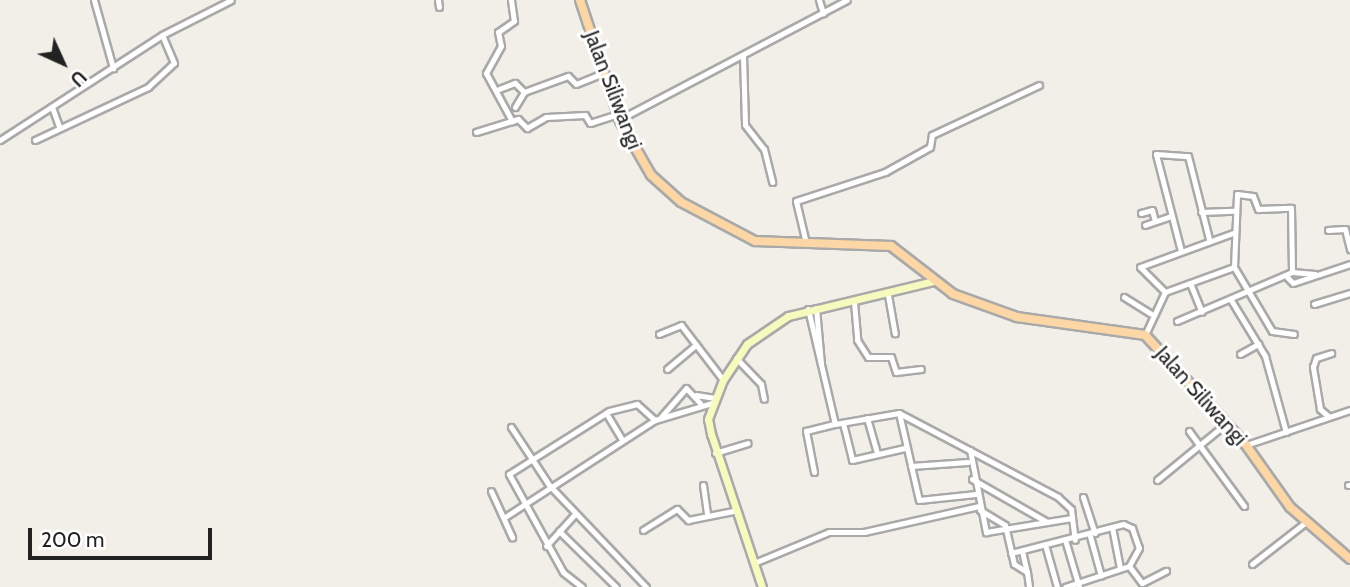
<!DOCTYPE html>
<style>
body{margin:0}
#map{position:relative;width:1350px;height:587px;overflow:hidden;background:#f2efe9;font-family:Cabin,sans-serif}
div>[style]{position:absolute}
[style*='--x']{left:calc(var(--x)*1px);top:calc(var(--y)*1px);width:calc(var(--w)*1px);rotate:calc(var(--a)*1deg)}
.roads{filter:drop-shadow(2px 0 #a9a9a9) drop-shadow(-2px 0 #a9a9a9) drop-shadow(0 2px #a9a9a9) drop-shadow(0 -2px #a9a9a9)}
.street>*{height:5px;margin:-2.5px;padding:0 2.5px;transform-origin:2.5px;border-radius:2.5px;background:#fff}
.secondary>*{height:7px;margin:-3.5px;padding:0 3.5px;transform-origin:3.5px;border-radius:3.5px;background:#f7fabf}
.primary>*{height:8px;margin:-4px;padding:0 4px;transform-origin:4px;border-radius:4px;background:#fcd6a4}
span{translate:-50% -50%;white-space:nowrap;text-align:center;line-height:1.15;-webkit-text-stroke:6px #fff;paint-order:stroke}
.street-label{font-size:21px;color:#222}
.north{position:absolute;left:28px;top:28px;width:70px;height:70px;-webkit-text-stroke:5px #fff;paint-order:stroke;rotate:135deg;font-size:19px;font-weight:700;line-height:28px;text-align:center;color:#222}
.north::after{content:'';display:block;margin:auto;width:24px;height:32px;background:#222;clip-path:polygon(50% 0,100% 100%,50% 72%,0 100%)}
.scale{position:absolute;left:28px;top:528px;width:184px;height:32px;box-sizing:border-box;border:4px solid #222;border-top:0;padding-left:9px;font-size:21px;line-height:24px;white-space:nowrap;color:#222;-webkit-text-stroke:5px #fff;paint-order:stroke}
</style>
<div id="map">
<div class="roads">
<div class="street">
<i style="--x:94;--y:0;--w:71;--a:74.4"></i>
<i style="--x:438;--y:0;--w:7;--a:82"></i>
<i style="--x:511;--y:0;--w:21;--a:82"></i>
<i style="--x:514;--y:21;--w:19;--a:145"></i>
<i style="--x:498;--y:32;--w:14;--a:78"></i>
<i style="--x:501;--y:46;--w:31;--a:119"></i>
<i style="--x:486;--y:73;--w:55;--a:61.6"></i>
<i style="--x:819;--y:0;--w:14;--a:73"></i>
<i style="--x:743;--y:56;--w:69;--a:88.3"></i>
<i style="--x:745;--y:125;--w:31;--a:52"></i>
<i style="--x:764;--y:149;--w:34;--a:76"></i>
<i style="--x:499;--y:89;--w:17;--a:-21"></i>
<i style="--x:515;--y:83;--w:13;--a:45"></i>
<i style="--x:52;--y:107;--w:20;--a:70"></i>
<i style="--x:515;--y:107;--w:17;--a:-59"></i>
<i style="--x:524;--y:92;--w:47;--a:-20"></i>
<i style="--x:568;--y:76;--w:11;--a:45"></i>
<i style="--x:576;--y:84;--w:29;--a:-22"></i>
<i style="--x:620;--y:119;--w:256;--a:-27.7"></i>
<i style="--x:476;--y:132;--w:44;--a:-17.2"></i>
<i style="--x:518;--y:119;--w:13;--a:45"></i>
<i style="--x:527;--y:128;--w:22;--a:-30"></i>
<i style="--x:546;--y:117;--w:39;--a:-3"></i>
<i style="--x:585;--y:115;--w:9;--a:58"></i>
<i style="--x:590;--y:123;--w:29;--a:-18"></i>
<i style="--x:0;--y:140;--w:193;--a:-32.9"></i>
<i style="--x:162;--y:35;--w:77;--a:-26.9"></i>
<i style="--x:35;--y:140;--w:125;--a:-25.1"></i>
<i style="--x:148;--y:87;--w:35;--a:-43"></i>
<i style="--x:174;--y:63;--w:30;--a:-113"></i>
<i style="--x:1201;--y:212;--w:33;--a:-2"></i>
<i style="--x:1141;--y:213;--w:11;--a:-15"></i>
<i style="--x:1152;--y:210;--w:11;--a:75"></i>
<i style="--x:1145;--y:225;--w:28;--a:-19"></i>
<i style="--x:1328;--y:230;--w:17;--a:-3"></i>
<i style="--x:1345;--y:229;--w:21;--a:76"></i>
<i style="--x:806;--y:243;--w:43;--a:-103.4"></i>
<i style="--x:796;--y:201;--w:94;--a:-18"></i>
<i style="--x:885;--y:172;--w:51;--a:-29.1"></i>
<i style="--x:930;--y:147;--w:12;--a:-81"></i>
<i style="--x:932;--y:135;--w:118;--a:-25"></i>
<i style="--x:1181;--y:251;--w:100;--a:-104.5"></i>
<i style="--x:1156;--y:154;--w:32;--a:4"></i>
<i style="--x:1188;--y:156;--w:86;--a:75.8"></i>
<i style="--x:1234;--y:267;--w:74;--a:59.3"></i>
<i style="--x:1272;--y:331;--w:22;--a:8"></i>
<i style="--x:1287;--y:277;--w:8;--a:45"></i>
<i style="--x:1293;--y:283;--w:60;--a:-18.4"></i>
<i style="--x:1190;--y:283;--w:31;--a:68"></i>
<i style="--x:1165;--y:292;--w:35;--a:-135"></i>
<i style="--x:1140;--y:267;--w:99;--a:-20.1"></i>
<i style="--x:888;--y:295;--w:39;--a:80"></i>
<i style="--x:1124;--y:297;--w:31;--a:32"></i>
<i style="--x:1231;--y:300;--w:66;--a:58.7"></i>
<i style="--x:1265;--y:356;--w:79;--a:74.6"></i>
<i style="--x:854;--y:302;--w:38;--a:85"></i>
<i style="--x:857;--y:340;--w:20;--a:57"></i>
<i style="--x:868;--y:357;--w:23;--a:0"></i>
<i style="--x:891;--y:357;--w:16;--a:72"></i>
<i style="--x:896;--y:372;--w:25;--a:-7"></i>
<i style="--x:1314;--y:304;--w:38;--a:-17"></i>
<i style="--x:816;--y:308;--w:56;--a:84.9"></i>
<i style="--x:808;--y:309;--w:118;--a:76.8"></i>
<i style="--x:835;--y:424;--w:65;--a:-9.8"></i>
<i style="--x:899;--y:413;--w:180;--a:27.8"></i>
<i style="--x:1058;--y:497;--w:18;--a:43"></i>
<i style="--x:1071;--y:509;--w:31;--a:83"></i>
<i style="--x:1177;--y:321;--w:125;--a:-23.1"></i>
<i style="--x:1292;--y:272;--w:23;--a:5"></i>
<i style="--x:659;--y:334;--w:24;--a:-22"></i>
<i style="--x:681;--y:325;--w:69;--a:52.6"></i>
<i style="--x:1145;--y:335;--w:47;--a:-65.1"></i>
<i style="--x:1165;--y:292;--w:73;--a:-19.9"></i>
<i style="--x:1234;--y:267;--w:73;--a:-87.6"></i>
<i style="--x:1237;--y:194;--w:16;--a:7"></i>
<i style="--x:1253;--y:196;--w:14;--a:69"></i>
<i style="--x:1258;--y:209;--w:33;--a:-2"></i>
<i style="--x:1291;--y:208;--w:64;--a:89.1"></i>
<i style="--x:1240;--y:354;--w:21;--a:-29"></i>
<i style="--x:736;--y:358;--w:36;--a:46"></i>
<i style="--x:761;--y:384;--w:15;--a:79"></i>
<i style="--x:667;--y:369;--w:38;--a:-40"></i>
<i style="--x:696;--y:395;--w:19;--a:9"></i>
<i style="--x:606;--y:413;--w:31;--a:59"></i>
<i style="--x:899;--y:413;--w:89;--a:77.1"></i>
<i style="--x:919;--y:500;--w:57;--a:-6"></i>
<i style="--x:1328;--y:416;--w:11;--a:-139"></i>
<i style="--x:1320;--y:409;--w:43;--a:-99.5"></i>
<i style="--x:1313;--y:367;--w:9;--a:-72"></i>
<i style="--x:1316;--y:358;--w:16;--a:-18"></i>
<i style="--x:661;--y:417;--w:38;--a:-49"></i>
<i style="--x:686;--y:388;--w:21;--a:47"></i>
<i style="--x:867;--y:418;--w:37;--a:74"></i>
<i style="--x:843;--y:423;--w:38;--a:76"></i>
<i style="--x:852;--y:460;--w:54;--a:-12.8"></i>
<i style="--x:511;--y:427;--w:69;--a:56.8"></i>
<i style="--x:549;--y:485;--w:141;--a:46.4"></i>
<i style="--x:1189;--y:431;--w:93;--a:53.7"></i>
<i style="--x:1246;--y:445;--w:110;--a:-18.6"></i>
<i style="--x:970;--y:450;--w:84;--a:79"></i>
<i style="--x:986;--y:532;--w:62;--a:-9.3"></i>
<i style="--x:715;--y:453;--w:34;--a:-17"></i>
<i style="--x:911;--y:466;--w:57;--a:-4"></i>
<i style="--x:814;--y:472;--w:42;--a:-101"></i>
<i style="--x:806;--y:431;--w:30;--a:-14"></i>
<i style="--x:972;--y:479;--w:86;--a:29.8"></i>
<i style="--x:1047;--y:522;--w:25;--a:-9"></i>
<i style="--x:1157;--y:480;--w:85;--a:-39.3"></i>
<i style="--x:703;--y:485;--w:28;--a:82"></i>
<i style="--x:1348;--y:485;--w:2;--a:0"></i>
<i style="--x:491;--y:491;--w:51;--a:65.5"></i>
<i style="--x:1083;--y:497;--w:38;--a:72"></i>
<i style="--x:980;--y:510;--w:29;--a:31"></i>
<i style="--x:1005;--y:525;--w:40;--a:77"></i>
<i style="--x:1014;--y:564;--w:15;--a:32"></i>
<i style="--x:1027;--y:572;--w:15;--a:82"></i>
<i style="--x:505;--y:517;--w:179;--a:-32.9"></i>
<i style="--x:655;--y:420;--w:59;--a:-16.6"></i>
<i style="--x:1112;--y:527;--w:42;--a:79"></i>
<i style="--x:643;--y:530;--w:40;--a:-32"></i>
<i style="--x:677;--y:509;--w:16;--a:45"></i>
<i style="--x:688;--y:520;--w:46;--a:-11.3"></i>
<i style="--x:559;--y:531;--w:80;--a:44.5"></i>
<i style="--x:1090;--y:536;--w:41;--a:74.6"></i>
<i style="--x:1066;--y:543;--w:46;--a:73.5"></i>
<i style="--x:546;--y:546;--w:42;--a:-47.9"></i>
<i style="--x:1046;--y:548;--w:41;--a:74.2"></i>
<i style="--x:1022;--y:551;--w:22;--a:77"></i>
<i style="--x:1011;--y:553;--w:116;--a:-14.5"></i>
<i style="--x:1123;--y:524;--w:10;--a:24"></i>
<i style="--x:1132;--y:528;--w:21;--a:71"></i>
<i style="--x:1139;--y:548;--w:21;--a:119"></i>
<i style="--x:1129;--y:566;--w:67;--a:161.8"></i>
<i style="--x:754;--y:563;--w:81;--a:-22.5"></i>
<i style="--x:829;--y:532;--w:35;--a:0"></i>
<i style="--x:864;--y:532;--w:118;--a:-12.7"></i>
<i style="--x:1252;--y:564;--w:68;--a:-37.9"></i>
<i style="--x:1129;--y:566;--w:21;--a:53"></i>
<i style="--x:1142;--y:583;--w:27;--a:-27"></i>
<i style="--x:582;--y:587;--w:24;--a:-142"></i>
<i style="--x:563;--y:572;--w:112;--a:-118.9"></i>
<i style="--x:509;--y:474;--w:118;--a:-32.2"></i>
<i style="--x:609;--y:411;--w:29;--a:-14"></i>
<i style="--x:637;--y:404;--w:24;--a:42"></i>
</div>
<div class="secondary">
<i style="--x:762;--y:587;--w:161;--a:-108.4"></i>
<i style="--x:711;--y:434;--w:15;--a:-101"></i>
<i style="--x:708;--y:419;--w:42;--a:-69"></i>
<i style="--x:723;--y:380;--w:43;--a:-56.3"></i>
<i style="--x:747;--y:344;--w:50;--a:-34.3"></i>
<i style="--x:788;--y:316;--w:150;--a:-13.5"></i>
</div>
<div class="primary">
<i style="--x:580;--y:0;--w:127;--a:71.7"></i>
<i style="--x:620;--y:121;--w:62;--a:60.1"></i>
<i style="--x:651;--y:175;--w:40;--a:42"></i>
<i style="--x:681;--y:202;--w:84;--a:27.8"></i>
<i style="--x:755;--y:241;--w:136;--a:2.1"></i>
<i style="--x:891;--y:246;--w:78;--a:37.7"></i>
<i style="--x:953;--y:294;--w:68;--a:19.8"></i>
<i style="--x:1017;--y:317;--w:129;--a:8"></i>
<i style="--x:1145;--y:335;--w:149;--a:47.4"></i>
<i style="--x:1246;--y:445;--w:76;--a:54.6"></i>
<i style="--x:1290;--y:507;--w:79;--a:40.9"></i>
</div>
</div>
<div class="street-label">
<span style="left:613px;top:90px;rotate:69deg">Jalan Siliwangi</span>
<span style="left:1201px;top:396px;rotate:48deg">Jalan Siliwangi</span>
</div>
<div class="north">U</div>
<div class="scale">200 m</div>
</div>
